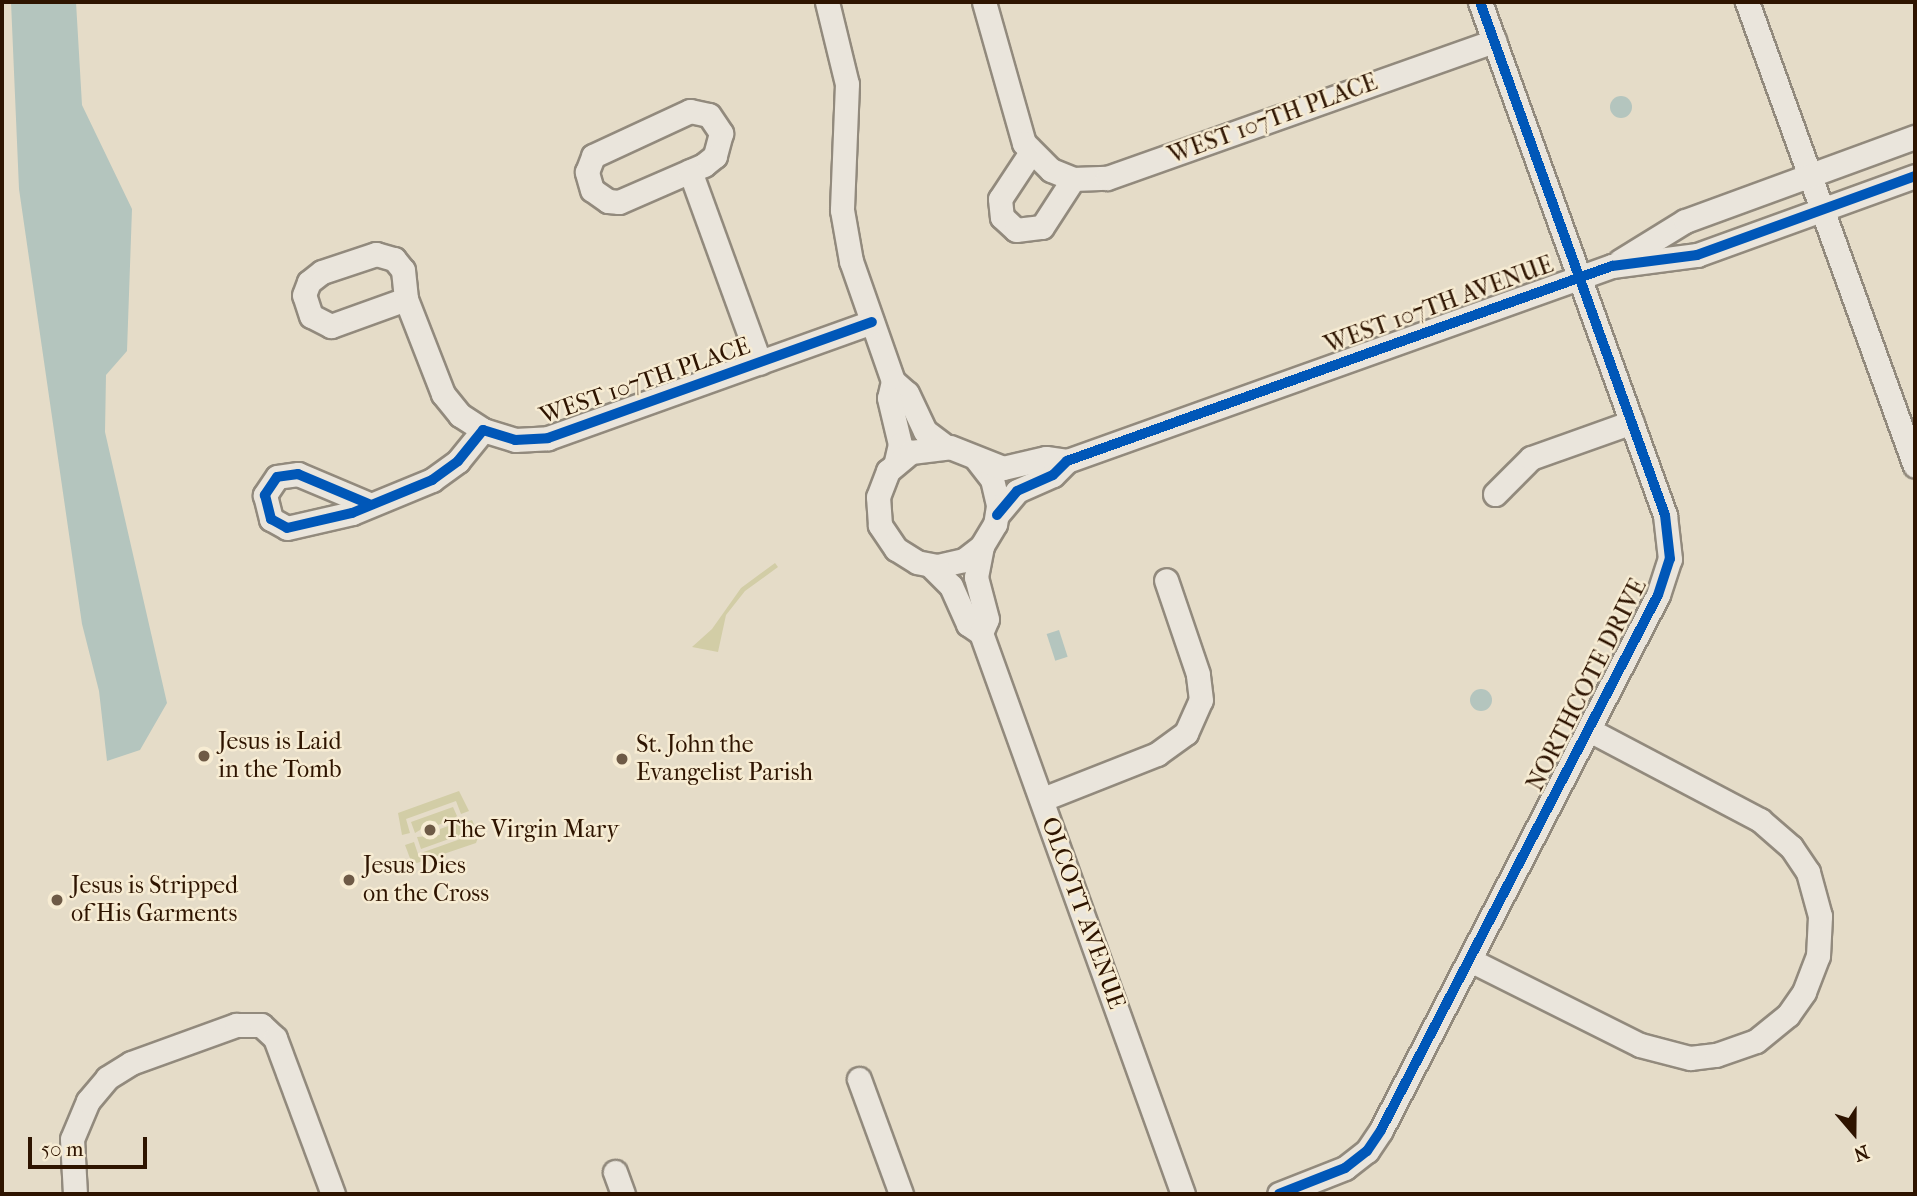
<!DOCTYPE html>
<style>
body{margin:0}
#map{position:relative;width:1917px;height:1196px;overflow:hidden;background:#e5dcc8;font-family:"IM FELL French Canon",serif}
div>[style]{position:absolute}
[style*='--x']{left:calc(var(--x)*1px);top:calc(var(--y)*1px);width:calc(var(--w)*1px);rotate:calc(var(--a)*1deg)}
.green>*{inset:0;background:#d2cda6}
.water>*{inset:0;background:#b4c5be;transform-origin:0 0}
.round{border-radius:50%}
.roads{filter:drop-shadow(2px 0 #928a7d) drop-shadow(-2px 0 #928a7d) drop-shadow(0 2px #928a7d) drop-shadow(0 -2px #928a7d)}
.minor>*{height:23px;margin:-11.5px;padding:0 11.5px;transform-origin:11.5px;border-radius:11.5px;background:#eae5dc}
.cycleway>*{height:10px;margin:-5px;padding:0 5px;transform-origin:5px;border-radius:5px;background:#0057b8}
.dots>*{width:19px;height:19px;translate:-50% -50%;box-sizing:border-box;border:4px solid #f7ecd3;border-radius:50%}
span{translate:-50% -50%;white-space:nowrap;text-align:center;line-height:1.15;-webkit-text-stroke:5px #f7ecd3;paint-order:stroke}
.street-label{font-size:24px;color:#2e1400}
.poi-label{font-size:24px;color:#2e1400}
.left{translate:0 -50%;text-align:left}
.frame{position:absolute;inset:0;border:4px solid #2e1400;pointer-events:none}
.north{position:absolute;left:1819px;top:1098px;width:70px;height:70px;-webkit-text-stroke:5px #f7ecd3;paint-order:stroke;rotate:160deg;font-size:19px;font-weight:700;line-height:28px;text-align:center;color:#2e1400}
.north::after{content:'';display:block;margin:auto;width:24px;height:32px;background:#2e1400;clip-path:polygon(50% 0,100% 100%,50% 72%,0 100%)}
.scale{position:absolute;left:28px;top:1137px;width:119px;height:32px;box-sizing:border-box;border:4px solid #2e1400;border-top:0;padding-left:9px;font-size:21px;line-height:24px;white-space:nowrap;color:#2e1400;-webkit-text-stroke:5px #f7ecd3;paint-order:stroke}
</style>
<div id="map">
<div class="green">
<i style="clip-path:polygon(775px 563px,778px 567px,745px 591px,726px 615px,718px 652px,692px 647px,712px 629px,741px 588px)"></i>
<i style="clip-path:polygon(459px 791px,469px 811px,461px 814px,456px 801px,406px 819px,410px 833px,402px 835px,398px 813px)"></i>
<i style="clip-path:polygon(453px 807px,457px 816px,452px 820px,438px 825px,435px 821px,415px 833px,411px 822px)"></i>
<i style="clip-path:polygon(472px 820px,479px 835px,476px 843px,417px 863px,411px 861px,405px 845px,414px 842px,418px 854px,469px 836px,464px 823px)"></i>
<i style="clip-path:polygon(454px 824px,460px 825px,463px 834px,421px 849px,417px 837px,440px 835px,440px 829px)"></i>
</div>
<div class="water">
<i style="clip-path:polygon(11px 2px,76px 2px,82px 105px,132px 209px,127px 351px,106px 375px,105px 432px,167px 703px,140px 750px,107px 761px,99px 691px,82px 624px,19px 189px)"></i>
<i class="round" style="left:1610px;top:96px;width:22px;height:22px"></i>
<i style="left:1059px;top:630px;width:28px;height:13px;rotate:72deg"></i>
<i class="round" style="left:1470px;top:689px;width:22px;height:22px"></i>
</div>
<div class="roads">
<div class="minor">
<i style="--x:827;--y:2;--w:84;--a:76.3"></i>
<i style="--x:847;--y:84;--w:126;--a:92.3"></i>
<i style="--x:842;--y:210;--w:52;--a:80"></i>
<i style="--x:851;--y:261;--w:127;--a:70.7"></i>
<i style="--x:893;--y:381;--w:18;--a:41"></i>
<i style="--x:907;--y:393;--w:42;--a:64.7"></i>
<i style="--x:925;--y:431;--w:25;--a:37"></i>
<i style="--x:984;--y:2;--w:147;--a:74.2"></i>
<i style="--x:1024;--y:143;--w:38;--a:45"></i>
<i style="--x:1051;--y:170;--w:24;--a:22"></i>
<i style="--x:1073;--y:179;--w:34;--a:-2"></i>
<i style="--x:1107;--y:178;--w:411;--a:-19.5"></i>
<i style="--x:1747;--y:2;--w:493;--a:70.1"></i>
<i style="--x:690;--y:111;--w:19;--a:12"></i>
<i style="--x:709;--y:115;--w:22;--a:56"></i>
<i style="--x:721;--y:133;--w:24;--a:105"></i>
<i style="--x:715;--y:156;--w:14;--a:141"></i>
<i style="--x:704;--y:165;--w:93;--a:156.5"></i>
<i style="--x:619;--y:202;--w:11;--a:-175"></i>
<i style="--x:608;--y:201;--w:19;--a:-145"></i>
<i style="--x:592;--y:190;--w:19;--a:-106"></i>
<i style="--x:587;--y:172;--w:17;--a:-69"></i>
<i style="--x:593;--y:156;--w:107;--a:-24.9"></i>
<i style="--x:1031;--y:152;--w:56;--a:123.4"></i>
<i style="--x:1000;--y:199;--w:18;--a:84"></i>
<i style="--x:1002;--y:217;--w:19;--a:43"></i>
<i style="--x:1016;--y:230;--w:26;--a:-7"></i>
<i style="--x:1042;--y:227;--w:57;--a:-57.1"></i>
<i style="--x:690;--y:171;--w:204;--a:70"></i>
<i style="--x:1620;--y:261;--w:76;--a:-31.6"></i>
<i style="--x:1685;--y:221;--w:245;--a:-20.1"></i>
<i style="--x:406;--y:299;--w:80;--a:160.2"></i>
<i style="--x:331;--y:326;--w:22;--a:-153"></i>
<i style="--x:311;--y:316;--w:22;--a:-108"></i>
<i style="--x:304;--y:295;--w:14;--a:-69"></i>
<i style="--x:309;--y:282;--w:16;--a:-38"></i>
<i style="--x:322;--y:272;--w:57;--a:-18.4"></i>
<i style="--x:376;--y:254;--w:19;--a:16"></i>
<i style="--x:394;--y:259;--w:14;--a:51"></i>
<i style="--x:403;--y:270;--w:29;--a:84"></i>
<i style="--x:406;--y:299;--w:102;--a:68.7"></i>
<i style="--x:443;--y:394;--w:27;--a:51"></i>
<i style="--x:460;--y:415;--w:27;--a:33"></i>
<i style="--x:893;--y:381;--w:17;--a:103"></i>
<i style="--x:889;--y:398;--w:47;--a:76.6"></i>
<i style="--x:900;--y:444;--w:18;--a:103"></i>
<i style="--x:977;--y:460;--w:24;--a:52"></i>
<i style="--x:992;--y:479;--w:28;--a:77"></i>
<i style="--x:998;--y:506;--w:18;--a:99"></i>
<i style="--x:995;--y:524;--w:26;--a:121"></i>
<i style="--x:982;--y:546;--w:23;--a:142"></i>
<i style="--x:964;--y:560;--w:28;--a:167"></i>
<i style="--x:937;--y:566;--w:20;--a:-169"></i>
<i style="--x:917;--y:562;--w:25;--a:-148"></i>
<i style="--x:896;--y:549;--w:29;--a:-124"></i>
<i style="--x:880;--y:525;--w:28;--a:-94"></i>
<i style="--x:878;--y:497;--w:28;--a:-69"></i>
<i style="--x:888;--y:471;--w:30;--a:-40"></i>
<i style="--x:911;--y:452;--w:39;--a:-7"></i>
<i style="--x:950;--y:447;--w:57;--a:21.6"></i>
<i style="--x:1003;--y:468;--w:44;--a:-13.1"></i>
<i style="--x:1046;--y:458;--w:21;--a:8"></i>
<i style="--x:1495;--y:494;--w:51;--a:-45"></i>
<i style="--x:1531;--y:458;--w:107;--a:-19.6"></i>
<i style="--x:369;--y:504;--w:77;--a:-157.1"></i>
<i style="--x:298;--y:474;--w:21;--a:172"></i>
<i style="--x:277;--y:477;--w:22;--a:124"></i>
<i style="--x:265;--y:495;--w:25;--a:76"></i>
<i style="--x:271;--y:519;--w:18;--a:29"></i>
<i style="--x:287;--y:528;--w:67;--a:-13"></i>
<i style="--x:352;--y:513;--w:87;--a:-22.4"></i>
<i style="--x:432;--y:480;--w:32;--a:-36"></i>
<i style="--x:458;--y:461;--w:40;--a:-51"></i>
<i style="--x:483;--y:430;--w:34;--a:17"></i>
<i style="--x:515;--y:440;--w:33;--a:-3"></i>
<i style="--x:548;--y:438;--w:344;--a:-19.7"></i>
<i style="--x:997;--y:515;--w:31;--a:-50"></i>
<i style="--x:1017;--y:491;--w:39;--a:-24"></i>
<i style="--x:1053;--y:475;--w:20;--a:-45"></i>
<i style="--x:1067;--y:461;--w:579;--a:-19.69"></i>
<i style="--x:1612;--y:266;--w:86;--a:-7.4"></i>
<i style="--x:1697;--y:255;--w:232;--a:-19.9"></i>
<i style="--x:931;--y:566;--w:28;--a:45"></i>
<i style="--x:951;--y:586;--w:42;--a:65.9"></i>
<i style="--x:968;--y:624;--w:16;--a:35"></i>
<i style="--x:981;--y:633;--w:596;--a:70.2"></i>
<i style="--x:981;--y:633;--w:15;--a:-67"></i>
<i style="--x:987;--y:619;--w:43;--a:-104.7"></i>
<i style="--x:976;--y:577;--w:32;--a:-79"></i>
<i style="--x:1043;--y:799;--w:123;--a:-21.5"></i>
<i style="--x:1157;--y:754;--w:36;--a:-36"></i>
<i style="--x:1186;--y:733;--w:36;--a:-66"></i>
<i style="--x:1201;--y:700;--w:26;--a:-97"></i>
<i style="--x:1198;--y:674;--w:99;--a:-108.8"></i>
<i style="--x:1470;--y:960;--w:190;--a:26.6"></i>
<i style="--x:1640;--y:1045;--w:52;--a:14.6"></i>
<i style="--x:1690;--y:1058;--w:26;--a:-7"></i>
<i style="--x:1716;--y:1055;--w:42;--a:-19.3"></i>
<i style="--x:1756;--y:1041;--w:41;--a:-39.1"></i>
<i style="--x:1788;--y:1015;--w:28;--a:-55"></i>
<i style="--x:1804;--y:992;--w:39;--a:-69"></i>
<i style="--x:1818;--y:956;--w:40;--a:-87.1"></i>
<i style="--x:1820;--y:916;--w:46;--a:-105.3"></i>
<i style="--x:1808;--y:872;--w:30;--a:-124"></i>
<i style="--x:1791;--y:847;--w:41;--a:-138.9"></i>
<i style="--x:1760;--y:820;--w:193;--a:-152.2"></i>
<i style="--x:859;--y:1079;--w:122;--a:69.9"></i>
<i style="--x:615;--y:1172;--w:23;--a:70"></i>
<i style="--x:75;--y:1194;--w:55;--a:-93.1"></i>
<i style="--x:72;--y:1139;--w:41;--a:-67.2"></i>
<i style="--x:88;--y:1101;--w:30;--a:-50"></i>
<i style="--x:107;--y:1078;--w:28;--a:-32"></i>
<i style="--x:131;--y:1063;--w:112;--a:-19.9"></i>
<i style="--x:236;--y:1025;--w:25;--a:0"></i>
<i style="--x:261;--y:1025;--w:19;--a:43"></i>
<i style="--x:275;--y:1038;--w:166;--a:69.6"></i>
<i style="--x:1279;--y:1194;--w:71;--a:-21.5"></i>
<i style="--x:1345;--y:1168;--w:28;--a:-38"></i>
<i style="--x:1367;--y:1151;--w:25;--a:-56"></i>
<i style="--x:1381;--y:1130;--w:602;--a:-62.63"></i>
<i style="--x:1658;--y:595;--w:38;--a:-72"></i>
<i style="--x:1670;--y:559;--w:44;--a:-96.5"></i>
<i style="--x:1665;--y:515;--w:545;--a:-109.83"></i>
</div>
</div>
<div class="cycleway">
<i style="--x:369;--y:504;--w:77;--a:-157.1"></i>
<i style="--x:298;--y:474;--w:21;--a:172"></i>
<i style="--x:277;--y:477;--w:22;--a:124"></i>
<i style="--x:265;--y:495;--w:25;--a:76"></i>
<i style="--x:271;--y:519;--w:18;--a:29"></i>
<i style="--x:287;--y:528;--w:67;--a:-13"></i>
<i style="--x:352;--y:513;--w:87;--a:-22.4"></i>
<i style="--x:432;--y:480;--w:32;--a:-36"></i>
<i style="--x:458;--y:461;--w:40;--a:-51"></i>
<i style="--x:483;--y:430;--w:34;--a:17"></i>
<i style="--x:515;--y:440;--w:33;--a:-3"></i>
<i style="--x:548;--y:438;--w:344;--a:-19.7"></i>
<i style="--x:997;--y:515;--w:31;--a:-50"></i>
<i style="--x:1017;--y:491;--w:39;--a:-24"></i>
<i style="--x:1053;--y:475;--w:20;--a:-45"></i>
<i style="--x:1067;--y:461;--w:579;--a:-19.69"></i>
<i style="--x:1612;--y:266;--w:86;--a:-7.4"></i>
<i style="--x:1697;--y:255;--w:232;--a:-19.9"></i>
<i style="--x:1279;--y:1194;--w:71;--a:-21.5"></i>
<i style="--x:1345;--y:1168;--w:28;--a:-38"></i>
<i style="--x:1367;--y:1151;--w:25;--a:-56"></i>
<i style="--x:1381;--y:1130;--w:602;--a:-62.63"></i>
<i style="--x:1658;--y:595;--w:38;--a:-72"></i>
<i style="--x:1670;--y:559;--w:44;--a:-96.5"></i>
<i style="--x:1665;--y:515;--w:545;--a:-109.83"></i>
</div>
<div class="dots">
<i style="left:204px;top:756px;background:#6e5a46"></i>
<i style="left:622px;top:759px;background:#6e5a46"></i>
<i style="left:430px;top:830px;background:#6e5a46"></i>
<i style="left:349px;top:880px;background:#6e5a46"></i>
<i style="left:57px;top:900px;background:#6e5a46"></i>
</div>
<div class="street-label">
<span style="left:1273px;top:119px;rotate:-20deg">WEST 107TH PLACE</span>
<span style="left:1439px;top:305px;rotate:-20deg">WEST 107TH AVENUE</span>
<span style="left:645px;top:381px;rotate:-19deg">WEST 107TH PLACE</span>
<span style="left:1587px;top:685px;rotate:-63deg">NORTHCOTE DRIVE</span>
<span style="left:1083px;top:913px;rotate:70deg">OLCOTT AVENUE</span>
</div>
<div class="poi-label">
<span class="left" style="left:218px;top:756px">Jesus is Laid<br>in the Tomb</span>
<span class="left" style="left:636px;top:759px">St. John the<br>Evangelist Parish</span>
<span class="left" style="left:444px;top:830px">The Virgin Mary</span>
<span class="left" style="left:363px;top:880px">Jesus Dies<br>on the Cross</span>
<span class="left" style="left:71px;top:900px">Jesus is Stripped<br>of His Garments</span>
</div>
<div class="frame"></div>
<div class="north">N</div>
<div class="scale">50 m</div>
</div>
